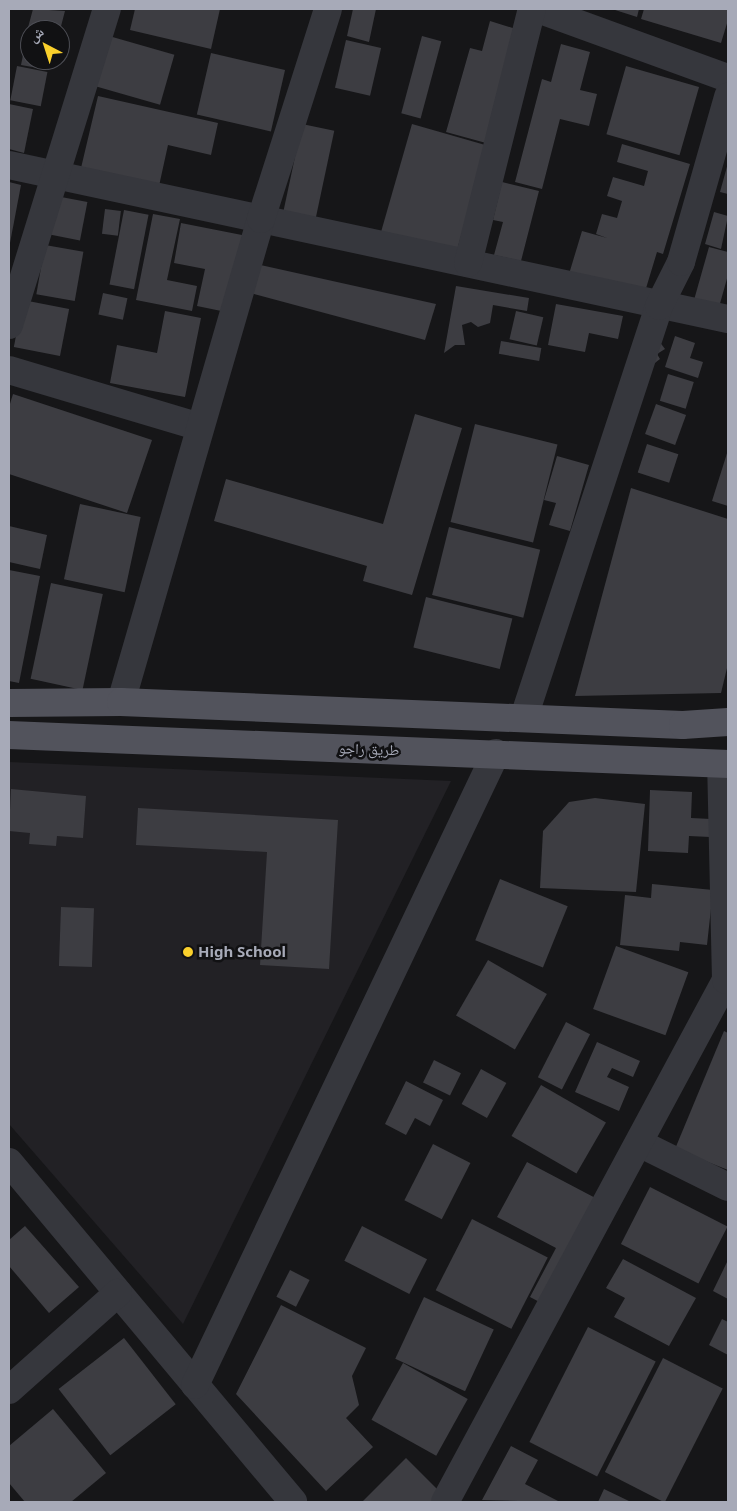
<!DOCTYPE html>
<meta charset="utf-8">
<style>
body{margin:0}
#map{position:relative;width:737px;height:1511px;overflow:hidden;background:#161618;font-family:"Noto Sans","Noto Naskh Arabic",sans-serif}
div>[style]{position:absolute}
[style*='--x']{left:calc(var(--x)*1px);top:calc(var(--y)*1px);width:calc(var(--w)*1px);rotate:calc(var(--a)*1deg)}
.built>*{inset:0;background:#222125}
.building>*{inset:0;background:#3d3d42;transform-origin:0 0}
.minor>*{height:28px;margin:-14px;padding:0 14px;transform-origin:14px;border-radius:14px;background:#36373d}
.major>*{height:28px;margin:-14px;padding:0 14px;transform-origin:14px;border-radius:14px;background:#52535c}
.dots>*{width:14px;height:14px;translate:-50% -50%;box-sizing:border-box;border:2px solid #111113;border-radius:50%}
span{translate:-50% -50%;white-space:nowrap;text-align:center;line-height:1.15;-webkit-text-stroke:5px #111113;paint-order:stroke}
.street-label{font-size:15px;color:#a7aab8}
.poi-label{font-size:15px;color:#a7aab8;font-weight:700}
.left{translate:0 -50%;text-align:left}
.frame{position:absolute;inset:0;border:10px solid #a7aab8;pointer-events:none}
.north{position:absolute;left:20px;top:20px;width:50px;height:50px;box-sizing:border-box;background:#111113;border:1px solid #4d4e55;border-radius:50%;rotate:320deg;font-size:14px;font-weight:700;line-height:20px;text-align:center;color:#a7aab8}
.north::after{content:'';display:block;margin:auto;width:18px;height:22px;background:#fad02c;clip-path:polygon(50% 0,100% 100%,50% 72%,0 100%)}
</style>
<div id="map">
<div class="built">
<i style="clip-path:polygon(9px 762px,451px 781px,183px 1324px,9px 1124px)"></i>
</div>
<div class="building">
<i style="clip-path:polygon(33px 9px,65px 11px,60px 30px,30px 30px,30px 36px,26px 35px)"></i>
<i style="clip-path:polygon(135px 9px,220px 9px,211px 49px,130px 30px)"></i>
<i style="clip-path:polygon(353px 9px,376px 9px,369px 42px,347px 36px)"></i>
<i style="clip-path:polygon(612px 9px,639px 9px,637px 17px)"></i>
<i style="clip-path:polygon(644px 9px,728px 9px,728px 20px,721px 43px,641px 19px)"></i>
<i style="clip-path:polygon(490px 21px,519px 30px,486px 143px,446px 132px,470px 48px,482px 51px)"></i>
<i style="left:109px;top:36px;width:68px;height:52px;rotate:16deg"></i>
<i style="left:422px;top:36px;width:20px;height:80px;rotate:15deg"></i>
<i style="left:346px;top:40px;width:36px;height:49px;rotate:13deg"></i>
<i style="clip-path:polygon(561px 44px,590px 52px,580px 90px,597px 94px,589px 126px,560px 119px,542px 189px,515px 182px,542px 79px,551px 82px)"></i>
<i style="clip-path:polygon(25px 45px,30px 46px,30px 60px,51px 60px,49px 70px,21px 65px)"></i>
<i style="left:211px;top:53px;width:76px;height:63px;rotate:13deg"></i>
<i style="left:17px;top:66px;width:31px;height:35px;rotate:11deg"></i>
<i style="left:626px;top:66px;width:76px;height:71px;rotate:16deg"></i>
<i style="clip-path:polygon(98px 96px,218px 123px,211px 155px,168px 145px,159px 186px,81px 168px)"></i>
<i style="clip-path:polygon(9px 104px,33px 109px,24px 153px,9px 149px)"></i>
<i style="left:302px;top:124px;width:33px;height:89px;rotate:12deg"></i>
<i style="left:412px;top:124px;width:78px;height:116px;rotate:16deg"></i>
<i style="clip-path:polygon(622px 144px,690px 164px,663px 254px,657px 252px,644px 295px,569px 274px,582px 231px,607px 238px,596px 234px,602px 214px,617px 218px,622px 201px,607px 196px,613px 177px,644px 186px,648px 171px,617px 162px)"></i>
<i style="clip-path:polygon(728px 163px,728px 194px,720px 192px)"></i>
<i style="clip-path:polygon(9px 182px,21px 185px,10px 243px,9px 243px)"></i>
<i style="clip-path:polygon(502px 182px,539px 191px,521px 261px,494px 255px,503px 222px,493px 220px)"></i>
<i style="left:56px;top:196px;width:32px;height:39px;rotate:11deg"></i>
<i style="left:105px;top:209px;width:16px;height:25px;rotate:7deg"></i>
<i style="left:124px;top:210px;width:25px;height:76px;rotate:11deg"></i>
<i style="clip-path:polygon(714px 212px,728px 216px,721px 249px,705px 244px)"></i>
<i style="clip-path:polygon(153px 214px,180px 219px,167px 280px,197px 286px,192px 311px,136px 300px)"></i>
<i style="clip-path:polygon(181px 223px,247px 236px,231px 313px,197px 306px,205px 269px,174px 263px)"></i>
<i style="left:45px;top:245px;width:39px;height:50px;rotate:10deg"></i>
<i style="clip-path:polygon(709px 247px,728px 252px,728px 275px,719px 307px,694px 300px)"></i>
<i style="clip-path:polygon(256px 264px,436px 304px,425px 340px,250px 293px)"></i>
<i style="clip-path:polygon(456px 286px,529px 298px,527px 311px,493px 305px,490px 323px,478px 327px,471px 322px,462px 325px,465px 345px,455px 345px,444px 353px)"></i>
<i style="left:103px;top:293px;width:25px;height:22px;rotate:12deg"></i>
<i style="left:23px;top:300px;width:47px;height:48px;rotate:11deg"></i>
<i style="clip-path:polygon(556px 304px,623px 316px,618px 339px,589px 333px,585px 352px,548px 345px)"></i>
<i style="clip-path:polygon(165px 311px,201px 318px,185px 397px,110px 383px,117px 345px,157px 353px)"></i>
<i style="left:516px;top:311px;width:28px;height:29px;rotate:13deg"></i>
<i style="clip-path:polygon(675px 336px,695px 343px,690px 358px,703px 362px,698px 378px,665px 367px)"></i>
<i style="left:501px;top:341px;width:41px;height:13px;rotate:10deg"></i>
<i style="clip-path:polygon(659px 341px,665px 349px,657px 354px,660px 359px,651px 366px)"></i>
<i style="left:668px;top:374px;width:27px;height:28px;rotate:17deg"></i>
<i style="clip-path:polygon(13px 394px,152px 440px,127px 513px,9px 474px,9px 407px)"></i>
<i style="left:656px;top:404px;width:32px;height:32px;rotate:20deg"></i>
<i style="clip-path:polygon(415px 414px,462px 428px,412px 595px,363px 581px,367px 566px,214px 521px,226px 479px,383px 524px)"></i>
<i style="left:475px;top:424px;width:85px;height:101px;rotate:14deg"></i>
<i style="left:647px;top:444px;width:33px;height:30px;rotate:18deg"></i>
<i style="clip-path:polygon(728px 450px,728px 506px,712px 501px)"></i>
<i style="clip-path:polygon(557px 456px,589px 465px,570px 531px,549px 525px,556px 503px,544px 500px)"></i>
<i style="clip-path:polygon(631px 488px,728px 519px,728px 664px,721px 693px,575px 696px)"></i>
<i style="left:80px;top:504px;width:62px;height:77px;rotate:12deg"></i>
<i style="clip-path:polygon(9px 526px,47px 535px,40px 569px,9px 562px)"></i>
<i style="left:449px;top:527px;width:94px;height:70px;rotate:14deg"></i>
<i style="clip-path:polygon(9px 570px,40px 576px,19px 683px,9px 681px)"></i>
<i style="left:51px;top:583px;width:53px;height:98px;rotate:12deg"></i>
<i style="left:426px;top:597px;width:89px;height:52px;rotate:14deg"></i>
<i style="clip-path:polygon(11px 789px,86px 796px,83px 838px,57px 836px,56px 846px,29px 844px,30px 833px,9px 831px)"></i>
<i style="clip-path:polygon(650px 790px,692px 792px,691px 818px,711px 819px,710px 837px,689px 836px,688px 853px,648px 851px)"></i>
<i style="clip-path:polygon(595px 798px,645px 804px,636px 892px,540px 888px,543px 831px,569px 802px)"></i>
<i style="clip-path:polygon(138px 808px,338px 820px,329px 969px,260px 965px,267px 852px,136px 845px)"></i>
<i style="left:500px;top:879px;width:73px;height:66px;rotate:22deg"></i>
<i style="clip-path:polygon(652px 884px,713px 890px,707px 945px,680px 942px,679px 951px,620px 945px,625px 895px,651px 898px)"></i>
<i style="left:61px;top:907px;width:33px;height:59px;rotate:2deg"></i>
<i style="left:616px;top:946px;width:77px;height:67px;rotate:20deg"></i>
<i style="left:488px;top:960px;width:68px;height:64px;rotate:30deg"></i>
<i style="left:566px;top:1022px;width:27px;height:62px;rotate:27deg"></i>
<i style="clip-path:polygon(724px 1031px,728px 1033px,728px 1170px,675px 1149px)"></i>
<i style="clip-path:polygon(597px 1042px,640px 1061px,633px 1077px,612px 1068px,607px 1077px,629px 1087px,619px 1111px,575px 1092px)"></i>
<i style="left:434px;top:1060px;width:30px;height:25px;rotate:26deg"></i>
<i style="left:481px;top:1069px;width:29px;height:40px;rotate:29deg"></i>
<i style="clip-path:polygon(406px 1081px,443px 1100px,430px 1126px,415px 1118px,406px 1135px,385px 1124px)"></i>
<i style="left:541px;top:1085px;width:75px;height:59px;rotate:30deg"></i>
<i style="left:433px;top:1144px;width:42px;height:63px;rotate:27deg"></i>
<i style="clip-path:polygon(527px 1162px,603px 1202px,547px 1306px,530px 1297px,556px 1248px,497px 1217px)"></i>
<i style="left:650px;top:1187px;width:87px;height:64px;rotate:27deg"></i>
<i style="left:472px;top:1219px;width:85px;height:80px;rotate:27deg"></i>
<i style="clip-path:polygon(25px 1226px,79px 1287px,49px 1313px,9px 1266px,9px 1240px)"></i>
<i style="left:362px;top:1226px;width:73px;height:39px;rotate:27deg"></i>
<i style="clip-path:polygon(623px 1259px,696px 1298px,669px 1346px,614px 1317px,625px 1298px,606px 1288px)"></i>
<i style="clip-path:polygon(728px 1260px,728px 1299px,713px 1291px)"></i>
<i style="left:290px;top:1270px;width:22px;height:30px;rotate:27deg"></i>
<i style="left:424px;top:1297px;width:77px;height:68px;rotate:25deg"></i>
<i style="clip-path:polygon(281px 1305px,366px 1348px,352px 1376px,359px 1405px,346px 1418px,373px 1447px,326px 1491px,236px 1394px)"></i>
<i style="clip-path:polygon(722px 1319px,728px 1322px,728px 1355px,709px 1345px)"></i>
<i style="left:588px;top:1327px;width:76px;height:129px;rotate:27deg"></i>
<i style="left:124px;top:1338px;width:84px;height:83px;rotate:52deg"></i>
<i style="left:663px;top:1358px;width:67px;height:128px;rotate:27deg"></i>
<i style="left:403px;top:1363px;width:74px;height:65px;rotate:29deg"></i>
<i style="clip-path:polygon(53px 1409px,106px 1473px,71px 1502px,25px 1502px,9px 1483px,9px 1446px)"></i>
<i style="clip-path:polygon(511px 1446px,538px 1460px,525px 1484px,560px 1502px,482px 1500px)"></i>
<i style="clip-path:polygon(406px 1458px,443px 1495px,435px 1502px,362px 1502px)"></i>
<i style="clip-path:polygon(604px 1489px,631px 1502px,598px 1502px)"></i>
</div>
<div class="minor">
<i style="--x:538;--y:9;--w:202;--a:20"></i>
<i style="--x:9;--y:165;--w:735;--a:12.09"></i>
<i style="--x:468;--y:263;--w:262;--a:-75.9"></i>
<i style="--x:9;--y:325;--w:331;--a:-72.8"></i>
<i style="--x:9;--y:370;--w:199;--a:16.6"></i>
<i style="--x:121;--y:702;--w:503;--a:-73.84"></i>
<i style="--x:261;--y:219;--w:220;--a:-72.3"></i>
<i style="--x:524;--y:717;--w:433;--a:-71.8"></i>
<i style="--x:659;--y:306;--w:49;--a:-63.4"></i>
<i style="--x:681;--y:262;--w:172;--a:-74.1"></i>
<i style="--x:639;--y:1143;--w:99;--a:26.3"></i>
<i style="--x:9;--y:1162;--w:443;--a:50.1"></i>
<i style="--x:195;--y:1385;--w:700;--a:-64.53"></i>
<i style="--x:9;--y:1390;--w:146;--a:-41.7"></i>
<i style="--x:445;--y:1502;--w:593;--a:-61.71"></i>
<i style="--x:726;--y:980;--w:216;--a:-91.3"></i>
</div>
<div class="major">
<i style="--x:9;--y:703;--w:112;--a:-0.5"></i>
<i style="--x:121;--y:702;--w:562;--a:2.34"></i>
<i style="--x:683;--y:725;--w:45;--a:-3.8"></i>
<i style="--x:9;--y:735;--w:720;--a:2.31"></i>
</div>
<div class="dots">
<i style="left:188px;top:952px;background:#fad02c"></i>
</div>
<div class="street-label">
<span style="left:369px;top:749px;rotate:2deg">طريق راجو</span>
</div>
<div class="poi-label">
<span class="left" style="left:198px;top:952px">High School</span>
</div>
<div class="frame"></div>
<div class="north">ش</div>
</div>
